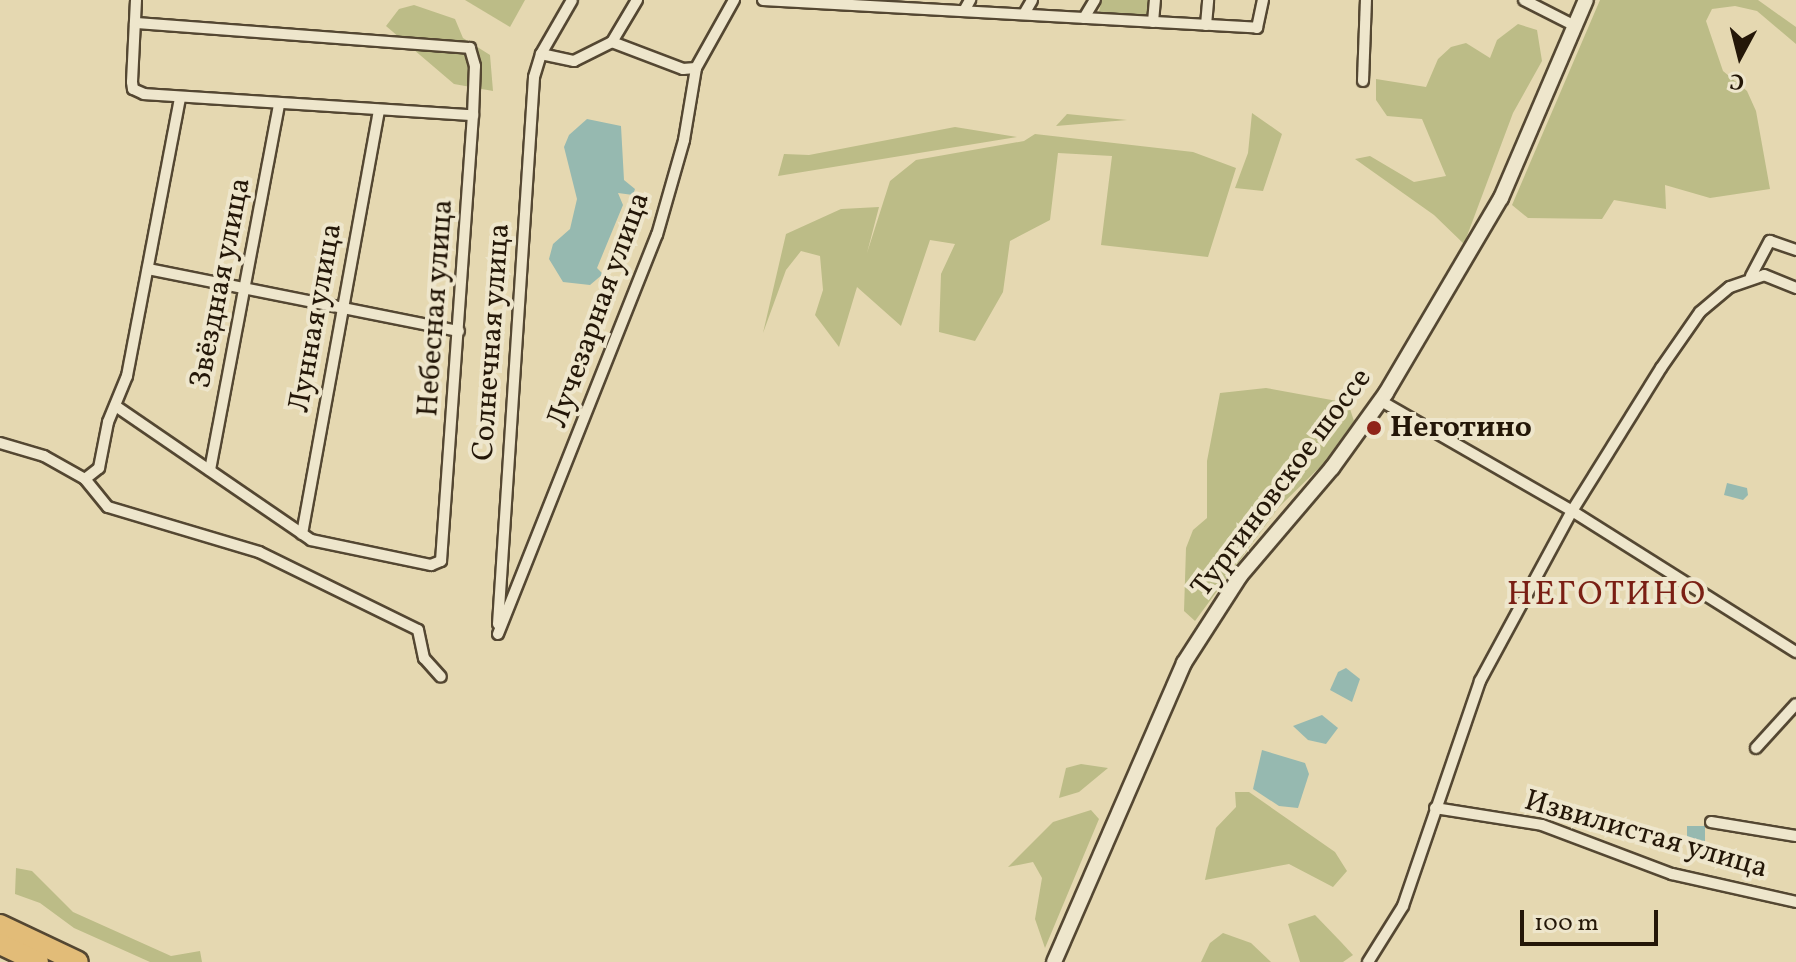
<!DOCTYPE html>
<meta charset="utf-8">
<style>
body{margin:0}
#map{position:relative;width:1796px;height:962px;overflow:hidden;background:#e5d8b1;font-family:Vollkorn,serif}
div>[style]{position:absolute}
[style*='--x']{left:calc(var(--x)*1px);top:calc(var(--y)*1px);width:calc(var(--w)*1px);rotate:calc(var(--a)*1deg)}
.green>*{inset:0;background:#bcbc87}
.water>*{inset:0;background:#96b9b0;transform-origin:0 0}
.roads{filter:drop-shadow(2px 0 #544732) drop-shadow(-2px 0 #544732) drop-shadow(0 2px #544732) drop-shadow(0 -2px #544732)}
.street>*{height:10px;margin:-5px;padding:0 5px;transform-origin:5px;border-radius:5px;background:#eee6cc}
.secondary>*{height:14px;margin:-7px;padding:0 7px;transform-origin:7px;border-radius:7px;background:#eee6cc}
.highway>*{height:20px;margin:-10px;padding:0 10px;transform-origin:10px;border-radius:10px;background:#e2bc78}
.dots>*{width:22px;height:22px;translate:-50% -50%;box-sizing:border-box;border:4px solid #eee6cc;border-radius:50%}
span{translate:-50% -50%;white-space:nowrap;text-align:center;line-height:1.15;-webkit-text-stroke:8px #eee6cc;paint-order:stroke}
.street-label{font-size:30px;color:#241708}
.poi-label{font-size:30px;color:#241708;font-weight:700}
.left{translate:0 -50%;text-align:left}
.quarter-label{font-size:34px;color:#7a1f14;letter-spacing:2px}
.north{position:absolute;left:1700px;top:16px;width:80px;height:80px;-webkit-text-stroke:6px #eee6cc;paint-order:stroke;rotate:187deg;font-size:22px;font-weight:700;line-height:32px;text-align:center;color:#241708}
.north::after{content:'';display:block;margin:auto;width:28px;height:36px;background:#241708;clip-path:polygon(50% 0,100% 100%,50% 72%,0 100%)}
.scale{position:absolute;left:1520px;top:910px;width:138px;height:36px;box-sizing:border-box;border:4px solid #241708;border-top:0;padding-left:10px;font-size:24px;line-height:28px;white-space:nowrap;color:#241708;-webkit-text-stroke:6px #eee6cc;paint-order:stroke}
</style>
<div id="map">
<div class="green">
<i style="clip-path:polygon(465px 0,525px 0,510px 27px)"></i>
<i style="clip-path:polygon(1102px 0,1149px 0,1148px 15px,1143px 19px,1098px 15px)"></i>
<i style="clip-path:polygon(1600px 0,1758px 0,1796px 27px,1796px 44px,1757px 11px,1735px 6px,1712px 9px,1706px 21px,1723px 71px,1747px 91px,1756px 111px,1770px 189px,1710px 198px,1665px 185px,1666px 209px,1614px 200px,1602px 219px,1528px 218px,1512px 205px)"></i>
<i style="clip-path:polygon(414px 5px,455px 19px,463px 38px,490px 55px,493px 91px,454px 84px,386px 26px,399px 9px)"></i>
<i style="clip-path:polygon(1518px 24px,1537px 30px,1542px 61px,1513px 113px,1464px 244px,1434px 215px,1355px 159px,1370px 156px,1414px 182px,1446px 176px,1422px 119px,1387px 116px,1376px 100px,1376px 79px,1426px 87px,1438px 59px,1451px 47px,1466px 43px,1490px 58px,1497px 40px)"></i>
<i style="clip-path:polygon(1252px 113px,1282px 134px,1263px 191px,1235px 188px,1248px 153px)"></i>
<i style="clip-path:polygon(1067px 114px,1127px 120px,1056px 126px)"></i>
<i style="clip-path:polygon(955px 127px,1017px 137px,778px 176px,784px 154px,809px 155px)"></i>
<i style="clip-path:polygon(1035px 134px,1193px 152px,1236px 168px,1208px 257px,1101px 245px,1112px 156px,1058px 153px,1050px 220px,1010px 241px,1003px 292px,975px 341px,939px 332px,941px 274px,955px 244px,930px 240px,901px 326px,857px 287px,839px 347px,815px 315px,823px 290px,820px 256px,801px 251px,786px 270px,763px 333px,786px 234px,841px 209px,879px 207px,867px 253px,890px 181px,916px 160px,1024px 141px)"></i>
<i style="clip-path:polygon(1266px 388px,1348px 403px,1354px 421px,1322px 465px,1279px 507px,1195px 621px,1184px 611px,1186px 548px,1193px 530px,1207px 518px,1207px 461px,1220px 393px)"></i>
<i style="clip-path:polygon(1081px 764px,1108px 768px,1079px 792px,1059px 798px,1066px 768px)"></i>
<i style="clip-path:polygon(1235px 792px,1249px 792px,1335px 852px,1347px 871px,1333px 887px,1289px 864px,1205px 880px,1216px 828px,1236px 807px)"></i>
<i style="clip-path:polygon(1091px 810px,1099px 819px,1045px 948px,1035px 919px,1042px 878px,1033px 862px,1008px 867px,1053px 822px)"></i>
<i style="clip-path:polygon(16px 868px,32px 871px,73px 912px,171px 956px,200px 951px,202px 962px,150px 962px,74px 928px,40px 903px,15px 894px)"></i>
<i style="clip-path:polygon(1315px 915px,1341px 942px,1353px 955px,1343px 962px,1300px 962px,1288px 924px)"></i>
<i style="clip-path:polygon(1223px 933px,1251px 943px,1271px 962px,1201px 962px,1210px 943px)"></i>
</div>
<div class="water">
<i style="clip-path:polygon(587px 119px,621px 126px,624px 180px,635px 189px,633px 195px,618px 193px,623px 205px,597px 268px,603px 274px,590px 285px,563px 282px,549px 259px,553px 244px,570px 229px,577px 199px,564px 147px,569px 135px)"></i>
<i style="clip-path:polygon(1727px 483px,1747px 488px,1748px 495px,1743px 500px,1724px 495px)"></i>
<i style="clip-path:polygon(1346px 668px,1360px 679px,1352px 702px,1330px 690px,1338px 672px)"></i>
<i style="clip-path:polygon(1322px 715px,1338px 728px,1326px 744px,1308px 740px,1293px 726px)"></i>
<i style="clip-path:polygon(1262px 750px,1305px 763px,1309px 774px,1298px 808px,1279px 806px,1253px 789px)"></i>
<i style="left:1687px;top:826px;width:18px;height:24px"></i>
</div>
<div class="roads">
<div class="street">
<i style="--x:136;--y:0;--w:82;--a:92.8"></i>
<i style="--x:132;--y:82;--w:7;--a:82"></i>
<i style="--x:133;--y:89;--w:12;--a:24"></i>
<i style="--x:144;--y:94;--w:330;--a:3.7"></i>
<i style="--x:763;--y:0;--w:495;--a:3.2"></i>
<i style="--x:1257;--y:28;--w:29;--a:-78"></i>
<i style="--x:1524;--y:0;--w:57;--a:27"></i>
<i style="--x:964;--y:11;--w:13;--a:-61"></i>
<i style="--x:1024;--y:14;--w:16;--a:-60"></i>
<i style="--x:1084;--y:18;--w:21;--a:-59"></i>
<i style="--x:1153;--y:22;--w:22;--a:-85"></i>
<i style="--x:1206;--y:25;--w:25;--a:-85"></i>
<i style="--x:612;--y:42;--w:49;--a:-59.2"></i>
<i style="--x:541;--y:54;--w:34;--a:12"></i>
<i style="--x:574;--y:61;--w:42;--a:-26.6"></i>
<i style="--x:612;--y:42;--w:76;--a:20.8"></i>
<i style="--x:683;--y:69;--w:13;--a:-4"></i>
<i style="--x:1363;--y:81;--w:81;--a:-87.9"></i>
<i style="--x:148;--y:269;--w:317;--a:11.3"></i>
<i style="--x:1751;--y:276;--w:40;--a:-62"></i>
<i style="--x:1770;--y:241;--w:28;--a:19"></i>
<i style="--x:1381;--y:401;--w:220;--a:29.9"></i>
<i style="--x:1572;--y:511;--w:265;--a:32.2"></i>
<i style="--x:117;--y:407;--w:235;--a:34.4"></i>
<i style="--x:311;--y:540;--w:123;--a:11.8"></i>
<i style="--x:431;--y:565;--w:11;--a:-22"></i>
<i style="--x:441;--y:561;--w:447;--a:-85.9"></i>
<i style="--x:473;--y:115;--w:49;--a:-87.7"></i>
<i style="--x:475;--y:66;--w:19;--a:-106"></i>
<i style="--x:470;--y:48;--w:336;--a:-175.7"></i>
<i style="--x:0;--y:443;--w:46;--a:16.5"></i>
<i style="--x:44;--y:456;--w:47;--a:29.3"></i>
<i style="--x:85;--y:479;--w:36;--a:51"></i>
<i style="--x:108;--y:507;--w:158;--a:16.6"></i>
<i style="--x:259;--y:552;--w:177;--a:26.1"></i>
<i style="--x:418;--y:630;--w:29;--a:78"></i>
<i style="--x:424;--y:658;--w:25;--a:48"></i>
<i style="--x:210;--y:470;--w:370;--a:-79.3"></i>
<i style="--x:85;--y:479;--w:18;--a:-38"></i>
<i style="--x:99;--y:468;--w:47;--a:-78.9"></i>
<i style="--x:108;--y:422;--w:50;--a:-67.6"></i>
<i style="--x:127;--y:376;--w:283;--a:-79.2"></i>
<i style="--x:302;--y:534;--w:431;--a:-79.7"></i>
<i style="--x:498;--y:624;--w:548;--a:-86.23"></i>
<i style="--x:534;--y:77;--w:24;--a:-73"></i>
<i style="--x:541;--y:54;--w:62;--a:-60.1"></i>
<i style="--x:498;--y:634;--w:430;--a:-68.3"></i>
<i style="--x:657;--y:235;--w:99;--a:-74.1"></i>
<i style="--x:684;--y:140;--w:73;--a:-80.5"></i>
<i style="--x:696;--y:68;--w:78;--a:-60.8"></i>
<i style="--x:1756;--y:748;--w:59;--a:-47.7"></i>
<i style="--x:1435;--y:808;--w:108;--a:9"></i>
<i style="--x:1542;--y:825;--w:139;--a:20.7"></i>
<i style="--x:1672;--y:874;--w:127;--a:12.7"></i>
<i style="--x:1711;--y:822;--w:86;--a:9.4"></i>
<i style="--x:1368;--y:962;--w:66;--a:-58"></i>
<i style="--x:1403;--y:906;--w:238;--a:-71.1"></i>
<i style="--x:1480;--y:681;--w:193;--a:-61.6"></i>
<i style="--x:1572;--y:511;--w:168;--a:-58.1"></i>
<i style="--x:1661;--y:368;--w:68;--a:-55.1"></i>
<i style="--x:1700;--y:312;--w:39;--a:-40"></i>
<i style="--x:1730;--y:287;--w:36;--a:-19"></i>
<i style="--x:1764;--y:275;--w:35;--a:22"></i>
</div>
<div class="secondary">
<i style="--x:1054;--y:962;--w:326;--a:-66.5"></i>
<i style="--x:1184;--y:663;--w:103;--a:-57.2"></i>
<i style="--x:1240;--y:576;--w:142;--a:-49.6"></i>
<i style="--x:1332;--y:468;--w:92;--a:-54.2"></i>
<i style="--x:1386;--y:393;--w:226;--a:-59.5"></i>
<i style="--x:1501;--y:198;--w:215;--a:-66.8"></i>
</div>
<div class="highway">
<i style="--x:0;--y:925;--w:86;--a:25.4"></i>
<i style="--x:0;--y:944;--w:42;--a:25.3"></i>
</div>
</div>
<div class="dots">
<i style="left:1374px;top:428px;background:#8f2418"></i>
</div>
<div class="street-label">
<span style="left:221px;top:283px;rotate:-79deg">Звёздная улица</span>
<span style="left:436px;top:308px;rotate:-86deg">Небесная улица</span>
<span style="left:599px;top:310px;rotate:-70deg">Лучезарная улица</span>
<span style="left:316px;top:318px;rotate:-80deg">Лунная улица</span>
<span style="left:492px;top:342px;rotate:-86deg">Солнечная улица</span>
<span style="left:1282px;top:483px;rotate:-53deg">Тургиновское шоссе</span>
<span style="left:1646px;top:835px;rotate:16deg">Извилистая улица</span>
</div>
<div class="poi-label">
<span class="left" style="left:1390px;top:428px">Неготино</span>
</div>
<div class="quarter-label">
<span style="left:1607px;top:596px">НЕГОТИНО</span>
</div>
<div class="north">С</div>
<div class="scale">100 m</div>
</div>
